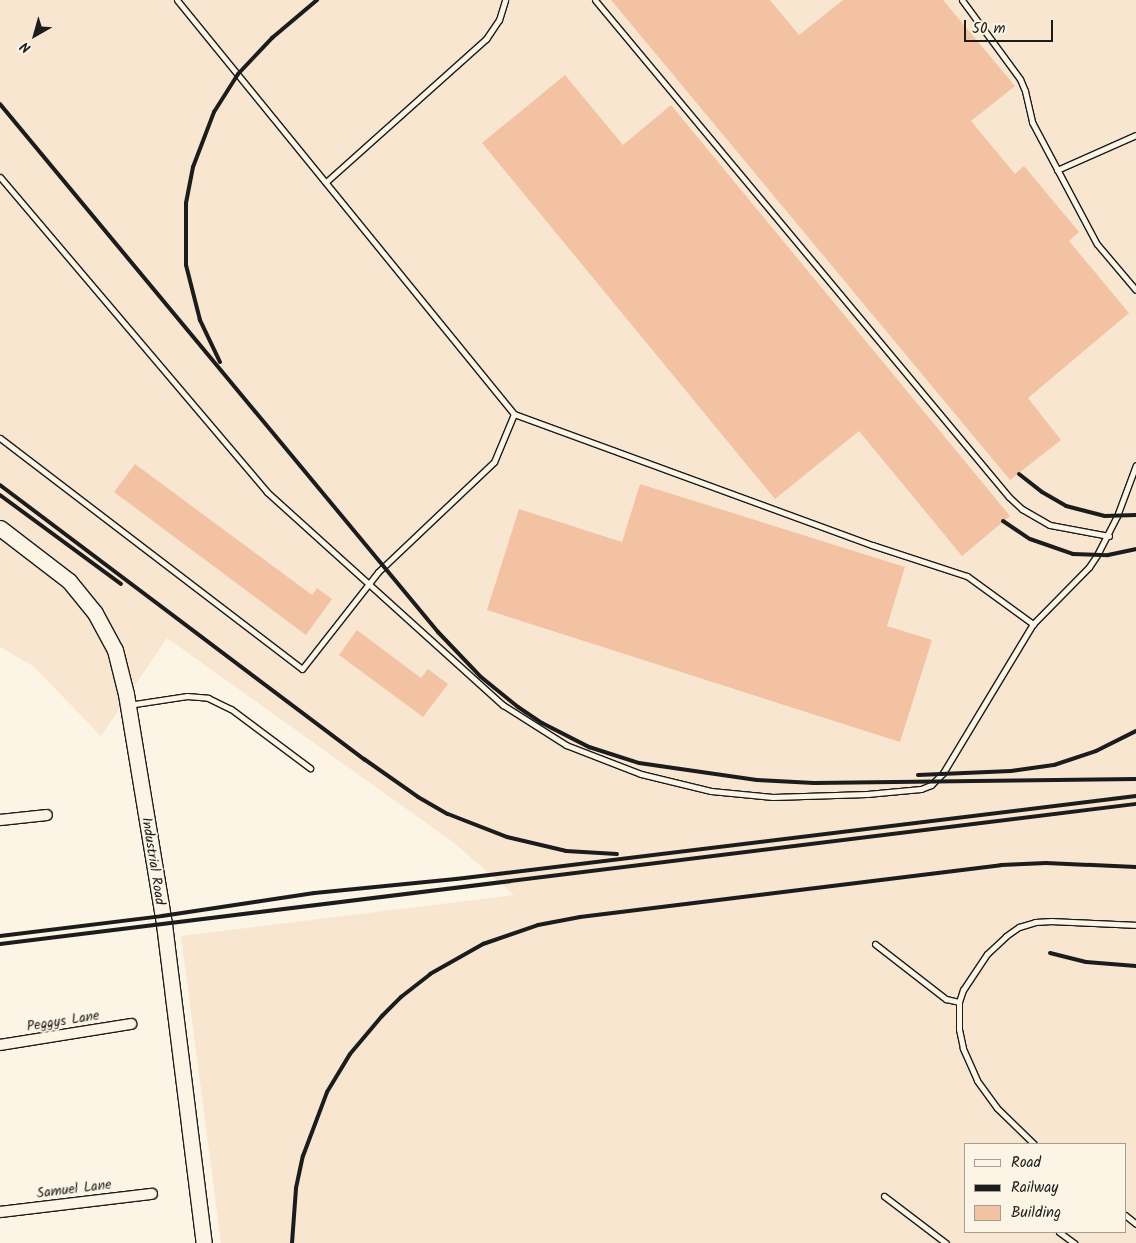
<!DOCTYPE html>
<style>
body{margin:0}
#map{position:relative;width:1136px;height:1243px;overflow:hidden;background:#fcf5e5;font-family:Kalam,sans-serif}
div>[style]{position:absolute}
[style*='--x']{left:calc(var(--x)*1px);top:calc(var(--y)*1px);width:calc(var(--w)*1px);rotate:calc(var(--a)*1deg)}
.built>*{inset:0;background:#f9e6d1}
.building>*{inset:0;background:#f3c2a3}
.roads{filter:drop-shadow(1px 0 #1c1c1c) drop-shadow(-1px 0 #1c1c1c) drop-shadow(0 1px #1c1c1c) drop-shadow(0 -1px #1c1c1c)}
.lane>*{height:5px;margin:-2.5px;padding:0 2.5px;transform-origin:2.5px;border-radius:2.5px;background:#fcf5e5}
.street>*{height:10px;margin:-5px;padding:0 5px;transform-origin:5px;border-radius:5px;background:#fcf5e5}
.secondary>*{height:15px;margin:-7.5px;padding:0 7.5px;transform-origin:7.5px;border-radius:7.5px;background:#fcf5e5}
.rail>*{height:4px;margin:-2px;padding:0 2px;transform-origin:2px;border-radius:2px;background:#1c1c1c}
span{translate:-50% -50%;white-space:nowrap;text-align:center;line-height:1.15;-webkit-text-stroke:4px #fcf5e5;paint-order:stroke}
.street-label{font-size:14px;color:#1c1c1c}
.legend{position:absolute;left:964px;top:1143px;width:162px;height:90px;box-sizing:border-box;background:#fcf5e5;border:1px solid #a29e95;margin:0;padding:6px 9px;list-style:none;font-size:15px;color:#1c1c1c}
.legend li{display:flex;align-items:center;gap:10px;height:25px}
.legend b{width:25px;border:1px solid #a29e95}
.north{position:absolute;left:10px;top:10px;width:50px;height:50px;-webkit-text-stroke:4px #fcf5e5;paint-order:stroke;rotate:218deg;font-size:14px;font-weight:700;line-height:20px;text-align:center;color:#1c1c1c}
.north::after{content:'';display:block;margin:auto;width:18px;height:22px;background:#1c1c1c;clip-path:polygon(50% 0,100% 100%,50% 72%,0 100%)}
.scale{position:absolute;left:964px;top:20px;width:89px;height:22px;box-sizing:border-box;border:2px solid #1c1c1c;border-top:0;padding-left:6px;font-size:15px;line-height:18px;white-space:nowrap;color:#1c1c1c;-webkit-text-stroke:4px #fcf5e5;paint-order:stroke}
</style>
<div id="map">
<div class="built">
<i style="clip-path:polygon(evenodd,0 0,1136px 0,1136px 1243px,221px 1243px,181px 936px,514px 895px,453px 842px,167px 638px,101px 736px,33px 666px,0 647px,0 0,965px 1144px,1125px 1144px,1125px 1232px,965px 1232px,965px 1144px)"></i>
</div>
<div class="building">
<i style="clip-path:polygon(611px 0,770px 0,799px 35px,843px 0,943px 0,1015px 86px,971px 121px,1015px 174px,1024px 166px,1079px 232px,1069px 241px,1129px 313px,1028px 398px,1061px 440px,1010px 480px)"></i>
<i style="clip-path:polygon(565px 75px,623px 145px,671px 105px,1010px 516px,962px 556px,859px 431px,775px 499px,482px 143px)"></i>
<i style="clip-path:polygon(135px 464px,312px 595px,317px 588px,332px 599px,306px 635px,114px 492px)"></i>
<i style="clip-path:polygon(640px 484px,905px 567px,887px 626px,932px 640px,900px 742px,487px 610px,519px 509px,622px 542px)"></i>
<i style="clip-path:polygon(357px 630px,421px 678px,428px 669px,448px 684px,423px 717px,339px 655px)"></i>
</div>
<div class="roads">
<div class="lane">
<i style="--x:177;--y:0;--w:534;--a:50.85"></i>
<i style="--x:514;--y:414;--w:381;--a:20.1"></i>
<i style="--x:872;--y:545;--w:100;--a:18.1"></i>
<i style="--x:967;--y:576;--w:82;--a:36"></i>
<i style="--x:595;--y:0;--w:647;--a:50.21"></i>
<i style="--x:1009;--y:497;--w:18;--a:43"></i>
<i style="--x:1022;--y:509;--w:32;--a:30"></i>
<i style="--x:1050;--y:525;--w:60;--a:10.6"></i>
<i style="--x:962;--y:0;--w:98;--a:53.7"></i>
<i style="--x:1020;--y:79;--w:13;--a:67"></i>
<i style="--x:1025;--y:91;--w:32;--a:77"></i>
<i style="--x:1032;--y:122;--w:138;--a:62"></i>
<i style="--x:1097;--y:244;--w:60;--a:49.7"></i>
<i style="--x:1057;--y:170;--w:86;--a:-23.9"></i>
<i style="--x:0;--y:177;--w:413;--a:49.7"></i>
<i style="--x:267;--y:492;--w:318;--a:42.1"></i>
<i style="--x:503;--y:705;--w:75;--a:32.4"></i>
<i style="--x:566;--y:745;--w:80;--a:21.1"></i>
<i style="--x:641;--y:774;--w:72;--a:13.7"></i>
<i style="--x:711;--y:791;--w:62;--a:5.5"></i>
<i style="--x:773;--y:797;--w:94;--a:-1.8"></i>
<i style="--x:867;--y:794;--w:54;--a:-5.3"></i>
<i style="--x:921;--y:789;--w:11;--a:-22"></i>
<i style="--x:931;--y:785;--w:17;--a:-45"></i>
<i style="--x:943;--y:773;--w:174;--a:-58.9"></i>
<i style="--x:1033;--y:624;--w:80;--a:-45.5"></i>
<i style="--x:1089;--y:567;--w:14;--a:-56"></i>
<i style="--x:1097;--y:555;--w:44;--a:-62.9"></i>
<i style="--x:1117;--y:516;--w:54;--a:-69.6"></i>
<i style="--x:326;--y:182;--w:215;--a:-41.8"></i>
<i style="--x:486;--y:39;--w:23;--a:-56"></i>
<i style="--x:499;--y:20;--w:21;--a:-73"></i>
<i style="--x:0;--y:438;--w:380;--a:37.4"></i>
<i style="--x:302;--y:669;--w:123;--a:-51.9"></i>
<i style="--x:378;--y:572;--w:160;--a:-43.5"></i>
<i style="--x:494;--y:462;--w:52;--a:-67.4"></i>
<i style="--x:128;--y:705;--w:60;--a:-8.7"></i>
<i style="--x:187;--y:696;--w:21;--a:5"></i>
<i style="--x:208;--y:698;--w:25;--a:26"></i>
<i style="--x:231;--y:709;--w:99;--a:36.8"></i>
<i style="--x:875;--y:944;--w:90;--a:37.8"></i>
<i style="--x:946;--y:999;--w:13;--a:13"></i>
<i style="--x:1034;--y:1144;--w:52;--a:-135.8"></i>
<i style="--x:997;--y:1108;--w:34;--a:-126"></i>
<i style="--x:977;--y:1080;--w:35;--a:-114"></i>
<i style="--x:963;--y:1048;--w:19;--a:-102"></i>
<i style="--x:959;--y:1029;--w:27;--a:-90"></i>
<i style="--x:959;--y:1002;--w:13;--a:-72"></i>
<i style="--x:963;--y:990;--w:43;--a:-56.3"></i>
<i style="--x:987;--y:954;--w:26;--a:-43"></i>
<i style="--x:1006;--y:936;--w:16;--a:-35"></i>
<i style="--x:1019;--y:927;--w:17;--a:-17"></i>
<i style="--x:1035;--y:922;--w:17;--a:-3"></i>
<i style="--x:1052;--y:921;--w:84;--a:2.7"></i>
<i style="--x:884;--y:1196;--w:78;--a:37.2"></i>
<i style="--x:1125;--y:1215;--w:14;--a:39"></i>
<i style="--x:1059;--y:1232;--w:19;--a:36"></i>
</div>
<div class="street">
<i style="--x:0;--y:820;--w:47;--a:-6.1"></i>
<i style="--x:0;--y:1045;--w:133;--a:-9.1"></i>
<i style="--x:0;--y:1212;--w:153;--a:-6.8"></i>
</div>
<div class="secondary">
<i style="--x:0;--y:528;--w:87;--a:37.5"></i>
<i style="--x:69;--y:581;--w:41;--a:50.9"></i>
<i style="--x:95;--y:613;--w:42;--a:61.6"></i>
<i style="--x:115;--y:650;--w:45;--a:76"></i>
<i style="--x:126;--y:694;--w:233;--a:80.6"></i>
<i style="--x:164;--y:924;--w:321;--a:82.9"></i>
</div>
</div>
<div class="rail">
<i style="--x:0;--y:104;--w:686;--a:50.32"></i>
<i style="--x:438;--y:632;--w:62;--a:46.3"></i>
<i style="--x:481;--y:677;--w:48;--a:39"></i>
<i style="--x:518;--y:707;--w:29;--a:34"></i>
<i style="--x:542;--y:723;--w:53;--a:27.1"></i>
<i style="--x:589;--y:747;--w:52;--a:17.7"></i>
<i style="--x:639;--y:763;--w:119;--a:8.2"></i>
<i style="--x:757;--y:780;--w:57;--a:3"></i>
<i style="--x:814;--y:783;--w:322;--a:-0.7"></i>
<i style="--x:220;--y:362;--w:47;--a:-115.5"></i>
<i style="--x:200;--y:320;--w:57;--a:-104.3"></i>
<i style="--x:186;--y:265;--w:62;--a:-90"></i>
<i style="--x:186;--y:203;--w:37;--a:-79"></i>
<i style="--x:193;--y:167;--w:59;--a:-69.1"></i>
<i style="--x:214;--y:112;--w:45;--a:-57.7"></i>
<i style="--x:238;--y:74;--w:50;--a:-46.6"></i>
<i style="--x:272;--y:38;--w:59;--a:-40.2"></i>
<i style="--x:1019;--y:474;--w:29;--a:38"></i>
<i style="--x:1042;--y:492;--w:28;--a:30"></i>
<i style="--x:1066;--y:506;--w:40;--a:14.4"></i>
<i style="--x:1105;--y:516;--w:31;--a:-2"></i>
<i style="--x:0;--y:485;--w:456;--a:37"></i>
<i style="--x:364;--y:759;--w:66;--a:35.1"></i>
<i style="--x:418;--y:797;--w:34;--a:30"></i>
<i style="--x:448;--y:814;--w:63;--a:21.3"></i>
<i style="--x:507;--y:837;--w:61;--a:13.3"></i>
<i style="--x:566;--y:851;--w:51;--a:3.4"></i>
<i style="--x:0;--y:495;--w:150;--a:36.3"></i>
<i style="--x:1003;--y:521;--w:32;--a:34"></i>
<i style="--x:1030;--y:539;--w:46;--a:19.2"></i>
<i style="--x:1073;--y:554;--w:35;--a:2"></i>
<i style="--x:1108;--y:555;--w:29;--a:-12"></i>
<i style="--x:918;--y:775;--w:93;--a:-2.5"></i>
<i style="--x:1011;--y:771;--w:43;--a:-7.9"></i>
<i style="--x:1054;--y:765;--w:44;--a:-18.4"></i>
<i style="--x:1096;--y:751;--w:45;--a:-26.6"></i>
<i style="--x:0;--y:936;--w:163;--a:-7"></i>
<i style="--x:162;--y:916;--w:154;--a:-8.6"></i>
<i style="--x:314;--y:893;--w:143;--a:-5.6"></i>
<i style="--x:456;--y:879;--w:685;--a:-6.96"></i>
<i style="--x:0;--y:944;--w:1145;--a:-7.03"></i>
<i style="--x:1050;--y:953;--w:37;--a:14"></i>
<i style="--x:1086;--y:962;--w:50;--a:4.6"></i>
<i style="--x:292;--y:1243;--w:55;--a:-85.8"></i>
<i style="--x:296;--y:1188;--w:33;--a:-78"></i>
<i style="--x:303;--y:1156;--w:68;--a:-69.4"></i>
<i style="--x:327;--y:1092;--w:44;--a:-58.8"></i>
<i style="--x:350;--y:1054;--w:50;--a:-49.9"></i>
<i style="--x:382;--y:1016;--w:27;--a:-45"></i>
<i style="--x:401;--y:997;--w:37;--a:-38"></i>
<i style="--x:430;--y:974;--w:61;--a:-29.5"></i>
<i style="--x:483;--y:944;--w:58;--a:-19.1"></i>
<i style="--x:538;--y:925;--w:43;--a:-10.8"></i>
<i style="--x:580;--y:917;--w:424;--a:-7"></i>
<i style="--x:1001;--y:865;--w:45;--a:-2.5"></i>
<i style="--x:1046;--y:863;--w:90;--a:2.5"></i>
</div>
<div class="street-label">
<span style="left:153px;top:861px;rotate:81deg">Industrial Road</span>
<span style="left:63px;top:1021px;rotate:-9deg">Peggys Lane</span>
<span style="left:74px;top:1189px;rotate:-7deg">Samuel Lane</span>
</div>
<ul class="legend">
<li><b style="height:6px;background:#fcf5e5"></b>Road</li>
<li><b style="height:6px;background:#1c1c1c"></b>Railway</li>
<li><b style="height:14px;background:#f3c2a3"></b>Building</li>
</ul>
<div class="north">N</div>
<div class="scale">50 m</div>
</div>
